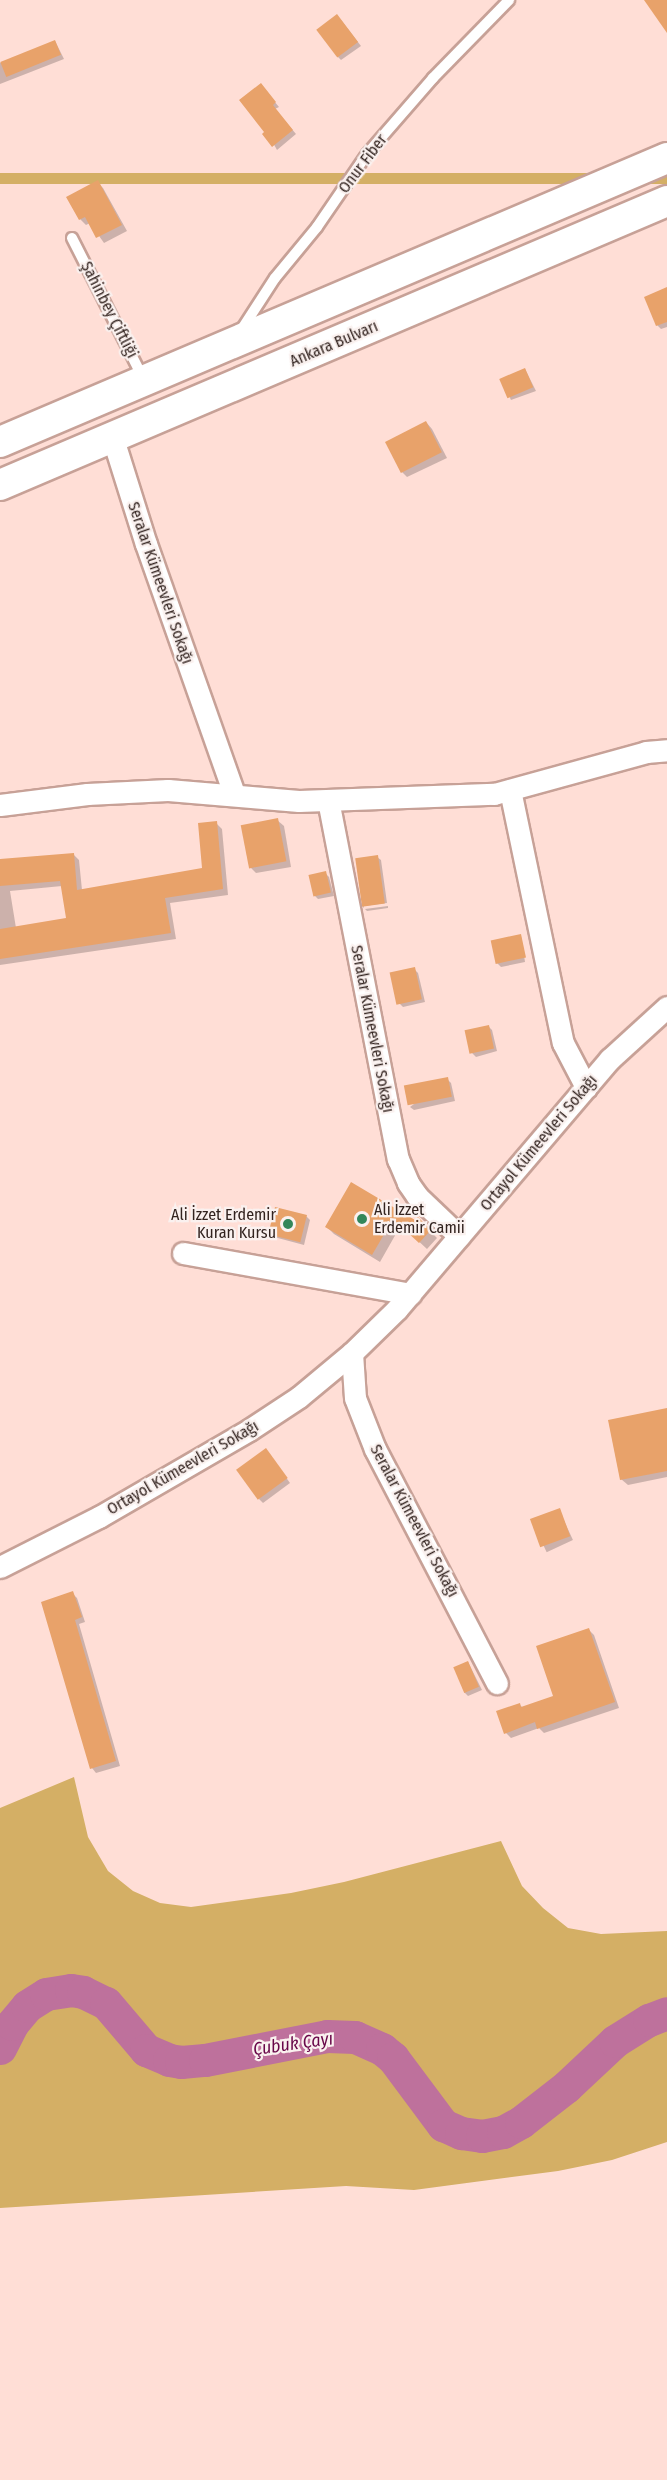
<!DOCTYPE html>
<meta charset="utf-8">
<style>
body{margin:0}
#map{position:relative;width:667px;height:2480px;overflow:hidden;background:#ffded6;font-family:"Fira Sans Condensed",sans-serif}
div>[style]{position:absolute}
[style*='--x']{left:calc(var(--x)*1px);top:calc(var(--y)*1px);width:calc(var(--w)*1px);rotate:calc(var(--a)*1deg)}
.green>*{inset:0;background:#d4af65;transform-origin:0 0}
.shadow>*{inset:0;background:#0003;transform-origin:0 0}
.river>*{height:33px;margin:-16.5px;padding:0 16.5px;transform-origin:16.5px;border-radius:16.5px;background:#be719c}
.building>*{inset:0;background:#e8a26a;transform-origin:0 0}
.roads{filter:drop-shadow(2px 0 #c7a197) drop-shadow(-2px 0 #c7a197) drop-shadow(0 2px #c7a197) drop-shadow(0 -2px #c7a197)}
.service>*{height:10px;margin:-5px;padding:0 5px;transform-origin:5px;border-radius:5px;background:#fff}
.minor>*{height:21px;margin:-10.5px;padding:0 10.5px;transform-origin:10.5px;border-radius:10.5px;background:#fff}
.secondary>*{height:30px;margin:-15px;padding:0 15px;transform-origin:15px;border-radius:15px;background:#fff}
.dots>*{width:16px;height:16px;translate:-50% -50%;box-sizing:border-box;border:3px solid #faf1ef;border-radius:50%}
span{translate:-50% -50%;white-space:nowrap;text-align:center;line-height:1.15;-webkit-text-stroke:4.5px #faf1ef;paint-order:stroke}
.street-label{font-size:16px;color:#32231f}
.poi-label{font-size:16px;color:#32231f}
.left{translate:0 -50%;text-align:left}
.right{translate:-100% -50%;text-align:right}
.water-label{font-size:18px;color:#680749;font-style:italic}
</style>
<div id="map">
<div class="green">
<i style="left:667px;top:173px;width:11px;height:725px;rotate:90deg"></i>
<i style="clip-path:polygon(74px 1777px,88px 1837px,108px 1871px,133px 1891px,160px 1903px,191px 1907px,291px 1893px,344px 1882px,501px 1841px,522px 1886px,543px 1908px,568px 1928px,601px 1934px,667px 1931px,667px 2142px,612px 2160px,558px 2171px,414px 2190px,346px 2186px,0 2208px,0 1808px)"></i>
</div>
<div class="shadow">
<i style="clip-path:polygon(341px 20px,361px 46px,341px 60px,338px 57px)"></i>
<i style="clip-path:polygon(55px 41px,64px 59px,0 84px,0 63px)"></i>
<i style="clip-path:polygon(264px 89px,279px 107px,275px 109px,296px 134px,277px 150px,267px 132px)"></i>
<i style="clip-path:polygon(97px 182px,103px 188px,127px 231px,104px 243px,90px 223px,86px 225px,80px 219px)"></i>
<i style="clip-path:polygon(667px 289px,667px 327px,661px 329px,657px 325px)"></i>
<i style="clip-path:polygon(525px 369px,536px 391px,511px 400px,501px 379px)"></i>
<i style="clip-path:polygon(426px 422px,432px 429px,447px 458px,407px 477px,401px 471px)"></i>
<i style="clip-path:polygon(277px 820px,284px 826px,291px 867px,256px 873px,250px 867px)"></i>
<i style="clip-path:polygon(evenodd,216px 823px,222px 829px,228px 895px,170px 903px,176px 939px,0 965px,0 861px,73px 854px,79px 860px,82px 890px,203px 870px,216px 823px,62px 886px,68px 920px,16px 928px,10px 891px,62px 886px)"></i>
<i style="clip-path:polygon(377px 857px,381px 860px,387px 903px,364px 906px,364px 908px,363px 907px)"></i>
<i style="clip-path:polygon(325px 873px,329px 877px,334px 896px,318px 899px,314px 895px)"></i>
<i style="clip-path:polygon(388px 906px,388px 908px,367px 911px,365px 909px)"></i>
<i style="clip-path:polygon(521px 936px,525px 962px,501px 967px,497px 963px)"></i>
<i style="clip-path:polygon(414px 969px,418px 973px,425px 1002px,403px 1007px,399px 1003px)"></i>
<i style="clip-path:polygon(488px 1026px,492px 1030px,497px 1051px,476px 1057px,472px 1053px,467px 1031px)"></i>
<i style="clip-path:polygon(447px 1079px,451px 1083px,455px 1101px,414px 1110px,410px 1107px)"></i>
<i style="clip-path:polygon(352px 1184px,416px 1222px,418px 1219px,437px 1238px,427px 1249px,401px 1225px,380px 1262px,334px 1234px,327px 1227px)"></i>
<i style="clip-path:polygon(306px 1216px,310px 1220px,304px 1245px,274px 1237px,270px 1233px)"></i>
<i style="clip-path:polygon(667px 1410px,667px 1477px,628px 1485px,621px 1479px)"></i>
<i style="clip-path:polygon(269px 1454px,290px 1483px,263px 1503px,259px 1499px)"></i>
<i style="left:559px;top:1510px;width:33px;height:29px;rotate:65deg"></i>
<i style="clip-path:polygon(72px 1593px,77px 1598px,85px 1622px,79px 1624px,120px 1766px,96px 1773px,92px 1768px,42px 1603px)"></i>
<i style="clip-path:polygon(589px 1630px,594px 1635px,619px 1708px,544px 1733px,539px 1728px,511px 1738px,506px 1733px,519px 1704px,523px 1708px,555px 1697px)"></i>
<i style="clip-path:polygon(468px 1662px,482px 1690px,468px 1696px,464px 1692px)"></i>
</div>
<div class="river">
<i style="--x:0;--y:2048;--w:27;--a:-63"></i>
<i style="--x:12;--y:2024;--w:23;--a:-50"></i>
<i style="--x:27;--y:2006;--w:22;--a:-32"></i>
<i style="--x:46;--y:1994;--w:25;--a:-9"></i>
<i style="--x:71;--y:1990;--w:12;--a:9"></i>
<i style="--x:83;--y:1992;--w:25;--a:26"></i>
<i style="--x:106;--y:2003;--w:62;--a:49.6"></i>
<i style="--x:146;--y:2050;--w:25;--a:23"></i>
<i style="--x:169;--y:2060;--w:12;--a:9"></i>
<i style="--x:181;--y:2062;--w:24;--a:-5"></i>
<i style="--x:205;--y:2060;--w:124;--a:-11.1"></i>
<i style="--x:327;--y:2036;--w:28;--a:2"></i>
<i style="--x:355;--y:2037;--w:30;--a:24"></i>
<i style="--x:382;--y:2049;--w:14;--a:39"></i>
<i style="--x:393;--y:2058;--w:84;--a:53.3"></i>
<i style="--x:443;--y:2125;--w:20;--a:24"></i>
<i style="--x:461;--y:2133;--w:21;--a:8"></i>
<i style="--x:482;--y:2136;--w:21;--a:-11"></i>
<i style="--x:503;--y:2132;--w:21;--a:-29"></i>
<i style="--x:521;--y:2122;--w:57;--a:-37.9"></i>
<i style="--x:566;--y:2087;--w:67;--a:-43.2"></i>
<i style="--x:615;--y:2041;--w:40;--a:-32"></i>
<i style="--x:649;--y:2020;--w:19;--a:-21"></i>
</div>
<div class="building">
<i style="clip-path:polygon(644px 0,667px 0,667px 33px)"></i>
<i style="left:337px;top:14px;width:35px;height:26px;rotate:53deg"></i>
<i style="left:55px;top:40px;width:16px;height:59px;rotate:68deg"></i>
<i style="clip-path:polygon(261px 83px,276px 102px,273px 105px,293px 130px,272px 147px,262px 134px,264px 132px,239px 100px)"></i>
<i style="clip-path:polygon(98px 180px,122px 225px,96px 238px,85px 217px,79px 220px,66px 197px)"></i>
<i style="clip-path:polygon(667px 287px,667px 322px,656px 326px,644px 297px)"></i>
<i style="left:525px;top:368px;width:21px;height:28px;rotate:67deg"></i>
<i style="left:426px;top:421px;width:35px;height:46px;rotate:63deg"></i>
<i style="left:278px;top:818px;width:44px;height:38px;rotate:79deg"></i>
<i style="clip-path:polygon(217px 821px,223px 889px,165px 898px,171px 933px,0 959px,0 929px,66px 918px,60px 881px,0 886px,0 859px,74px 853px,77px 890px,202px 868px,198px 823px)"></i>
<i style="left:378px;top:855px;width:49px;height:23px;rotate:82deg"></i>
<i style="left:326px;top:871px;width:22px;height:18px;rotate:77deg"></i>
<i style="left:521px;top:934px;width:24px;height:31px;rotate:78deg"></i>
<i style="left:415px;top:967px;width:33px;height:26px;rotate:78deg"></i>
<i style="left:489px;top:1025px;width:24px;height:25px;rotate:78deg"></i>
<i style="left:448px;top:1077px;width:20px;height:45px;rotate:79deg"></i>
<i style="clip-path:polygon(351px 1182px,415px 1220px,418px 1217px,431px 1230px,419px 1243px,393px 1219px,372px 1255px,325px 1227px)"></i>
<i style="left:275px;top:1207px;width:33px;height:28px;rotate:14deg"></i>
<i style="clip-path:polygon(667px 1408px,667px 1471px,620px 1480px,608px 1420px)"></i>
<i style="left:266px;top:1448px;width:37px;height:37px;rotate:54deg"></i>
<i style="left:560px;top:1508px;width:30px;height:32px;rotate:70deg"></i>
<i style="clip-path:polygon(73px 1591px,82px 1617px,75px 1620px,116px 1761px,90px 1769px,41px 1602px)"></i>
<i style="clip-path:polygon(589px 1628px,615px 1702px,537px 1729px,535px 1722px,504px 1734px,496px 1711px,520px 1703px,521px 1707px,553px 1696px,536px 1646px)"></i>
<i style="left:468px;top:1661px;width:28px;height:16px;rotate:67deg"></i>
</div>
<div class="roads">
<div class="service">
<i style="--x:72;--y:238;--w:159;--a:63.1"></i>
<i style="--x:240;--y:332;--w:64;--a:-57.1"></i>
<i style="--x:275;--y:278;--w:66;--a:-50.5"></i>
<i style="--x:317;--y:227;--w:88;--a:-55.6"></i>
<i style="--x:367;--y:154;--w:101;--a:-49"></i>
<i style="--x:433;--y:78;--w:109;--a:-45.7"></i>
</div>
<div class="minor">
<i style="--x:113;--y:439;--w:110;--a:72.6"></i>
<i style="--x:146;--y:544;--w:265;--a:70.6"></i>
<i style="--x:510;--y:790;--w:258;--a:78.2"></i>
<i style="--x:563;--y:1043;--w:50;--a:62.4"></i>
<i style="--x:328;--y:800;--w:366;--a:79"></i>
<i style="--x:398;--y:1159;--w:26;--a:67"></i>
<i style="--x:408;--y:1183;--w:16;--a:55"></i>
<i style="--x:417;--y:1196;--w:58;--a:43.6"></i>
<i style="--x:0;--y:805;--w:88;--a:-7.2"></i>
<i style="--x:87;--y:794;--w:81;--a:-2.8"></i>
<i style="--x:168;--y:790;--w:131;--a:4.8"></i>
<i style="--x:299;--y:801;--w:195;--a:-2.1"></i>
<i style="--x:494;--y:794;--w:158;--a:-15.4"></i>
<i style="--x:646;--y:752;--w:21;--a:-5"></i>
<i style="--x:183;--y:1253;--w:231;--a:10.2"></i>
<i style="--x:352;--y:1353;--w:45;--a:86.2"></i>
<i style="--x:355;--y:1398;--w:55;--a:68.6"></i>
<i style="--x:375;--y:1449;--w:264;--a:62.5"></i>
<i style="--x:0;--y:1567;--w:111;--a:-26.8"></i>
<i style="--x:99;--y:1517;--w:173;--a:-30.1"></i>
<i style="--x:249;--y:1430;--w:60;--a:-33.4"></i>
<i style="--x:299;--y:1397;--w:69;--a:-39.7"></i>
<i style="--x:352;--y:1353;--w:63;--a:-44.4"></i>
<i style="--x:397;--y:1309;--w:328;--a:-49.6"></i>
<i style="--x:610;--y:1059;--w:77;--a:-42.4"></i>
</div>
<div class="secondary">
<i style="--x:0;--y:442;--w:725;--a:-23.06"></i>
<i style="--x:0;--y:485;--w:725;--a:-23.06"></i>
</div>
</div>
<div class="dots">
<i style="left:362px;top:1219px;background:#33875a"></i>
<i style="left:288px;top:1224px;background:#33875a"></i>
</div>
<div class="street-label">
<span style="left:363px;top:164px;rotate:-53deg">Onur Fiber</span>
<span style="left:109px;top:310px;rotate:63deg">Şahinbey Çiftliği</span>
<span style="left:334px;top:344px;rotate:-23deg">Ankara Bulvarı</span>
<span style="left:160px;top:583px;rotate:71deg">Seralar Kümeevleri Sokağı</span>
<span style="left:372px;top:1029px;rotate:79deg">Seralar Kümeevleri Sokağı</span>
<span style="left:539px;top:1143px;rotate:-50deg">Ortayol Kümeevleri Sokağı</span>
<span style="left:183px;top:1468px;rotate:-30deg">Ortayol Kümeevleri Sokağı</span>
<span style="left:414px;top:1521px;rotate:62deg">Seralar Kümeevleri Sokağı</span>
</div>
<div class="poi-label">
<span class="left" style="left:374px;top:1219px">Ali İzzet<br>Erdemir Camii</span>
<span class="right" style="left:276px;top:1224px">Ali İzzet Erdemir<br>Kuran Kursu</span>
</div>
<div class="water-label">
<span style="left:293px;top:2044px;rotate:-8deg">Çubuk Çayı</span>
</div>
</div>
